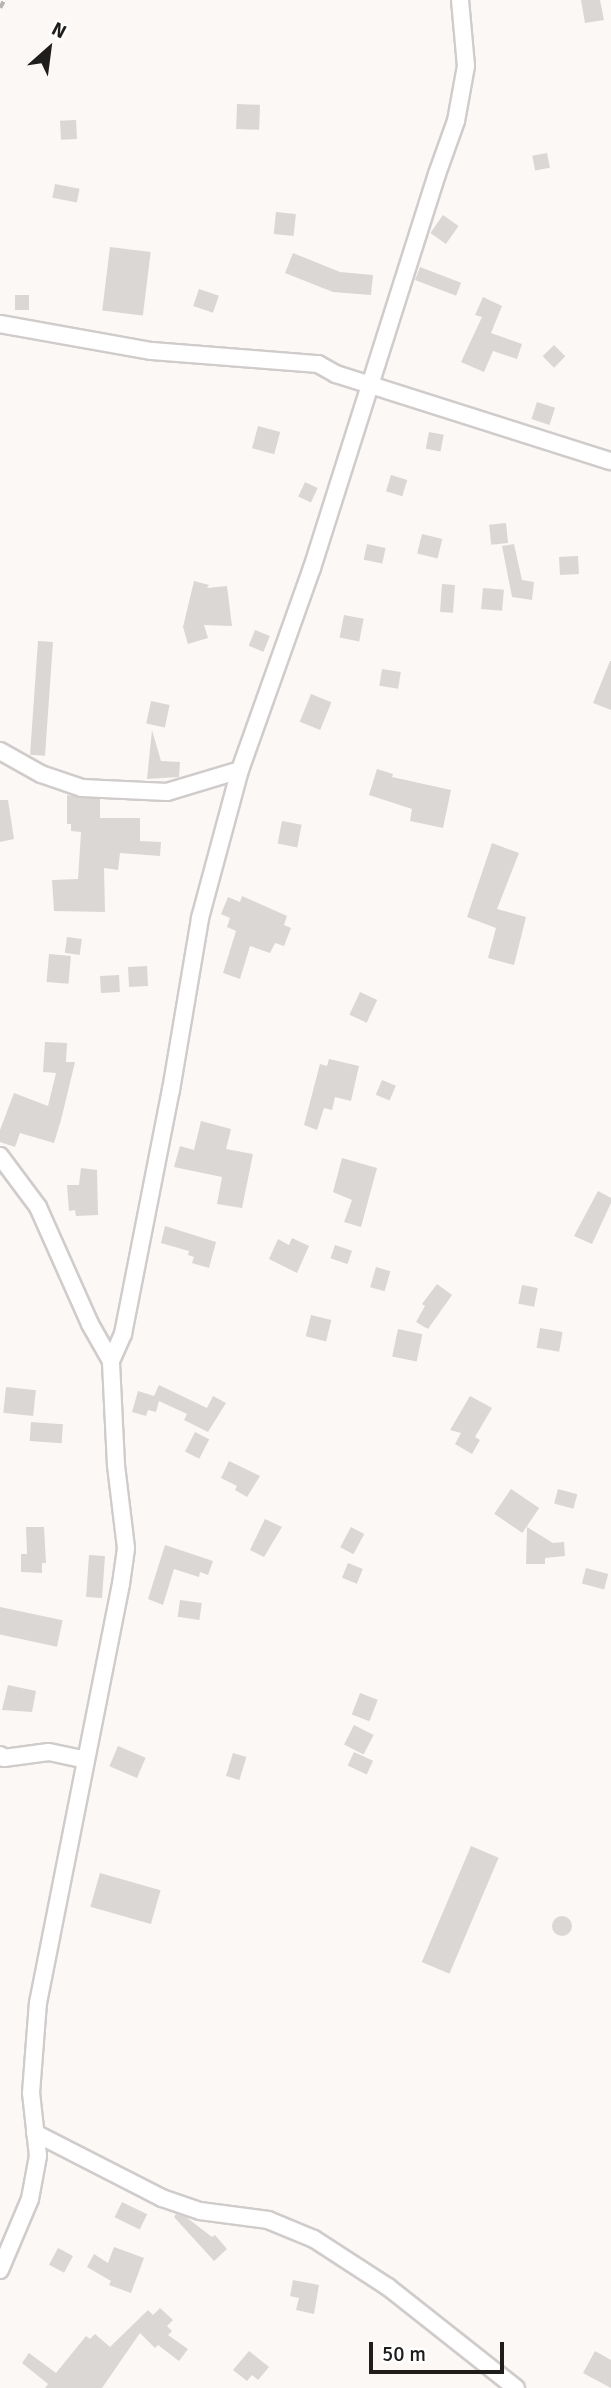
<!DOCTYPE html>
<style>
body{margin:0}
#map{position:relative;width:611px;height:2388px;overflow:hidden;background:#fcf8f6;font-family:Signika,sans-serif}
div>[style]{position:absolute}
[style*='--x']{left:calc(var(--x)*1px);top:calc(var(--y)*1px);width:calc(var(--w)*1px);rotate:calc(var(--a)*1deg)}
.building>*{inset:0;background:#dad7d5;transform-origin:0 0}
.round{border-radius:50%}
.path>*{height:3.5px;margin-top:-1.75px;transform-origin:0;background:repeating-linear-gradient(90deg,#b7b4b2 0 7px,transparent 0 10.5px)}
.roads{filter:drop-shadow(2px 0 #d0cccb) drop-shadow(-2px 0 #d0cccb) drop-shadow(0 2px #d0cccb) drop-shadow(0 -2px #d0cccb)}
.street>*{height:16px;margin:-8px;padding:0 8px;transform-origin:8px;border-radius:8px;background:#fff}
span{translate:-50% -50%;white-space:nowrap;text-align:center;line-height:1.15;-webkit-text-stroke:7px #fff;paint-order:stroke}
.north{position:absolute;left:14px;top:14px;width:70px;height:70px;-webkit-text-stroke:5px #fff;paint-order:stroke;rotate:28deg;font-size:19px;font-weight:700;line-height:28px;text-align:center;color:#1f1e1d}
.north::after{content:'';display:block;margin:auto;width:24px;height:32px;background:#1f1e1d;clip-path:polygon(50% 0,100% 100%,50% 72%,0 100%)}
.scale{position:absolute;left:369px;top:2342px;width:135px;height:32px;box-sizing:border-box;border:4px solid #1f1e1d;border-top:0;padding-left:9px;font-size:21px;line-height:24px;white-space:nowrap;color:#1f1e1d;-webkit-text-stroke:5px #fff;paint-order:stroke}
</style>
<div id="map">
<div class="building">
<i style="clip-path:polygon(581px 0,600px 0,604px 20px,585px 23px)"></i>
<i style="left:237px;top:104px;width:23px;height:25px;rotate:2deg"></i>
<i style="left:76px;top:120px;width:19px;height:16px;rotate:87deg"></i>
<i style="left:547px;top:153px;width:15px;height:15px;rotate:79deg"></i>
<i style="left:55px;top:184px;width:25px;height:14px;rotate:11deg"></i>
<i style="left:276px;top:212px;width:20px;height:22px;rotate:6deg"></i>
<i style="left:443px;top:215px;width:19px;height:22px;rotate:35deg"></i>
<i style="left:110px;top:247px;width:41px;height:64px;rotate:7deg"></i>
<i style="clip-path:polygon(293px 253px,340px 272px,373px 275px,371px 295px,333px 292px,285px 273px)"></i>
<i style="left:420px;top:267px;width:44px;height:14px;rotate:21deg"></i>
<i style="left:199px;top:289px;width:21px;height:18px;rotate:19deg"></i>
<i style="left:15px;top:295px;width:14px;height:15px"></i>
<i style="clip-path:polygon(483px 297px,502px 306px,491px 333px,522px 344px,517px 359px,493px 351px,484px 372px,461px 362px,482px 317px,475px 315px)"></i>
<i style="left:554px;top:345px;width:16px;height:16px;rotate:45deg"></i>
<i style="left:537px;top:402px;width:19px;height:18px;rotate:18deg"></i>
<i style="left:258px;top:426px;width:23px;height:23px;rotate:15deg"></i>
<i style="left:429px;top:432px;width:15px;height:17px;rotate:11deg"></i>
<i style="left:391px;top:475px;width:17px;height:17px;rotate:17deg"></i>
<i style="left:305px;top:482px;width:14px;height:16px;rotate:25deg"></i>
<i style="left:506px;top:523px;width:20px;height:17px;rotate:84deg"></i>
<i style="left:422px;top:534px;width:21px;height:20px;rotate:14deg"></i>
<i style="left:367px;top:544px;width:19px;height:16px;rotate:12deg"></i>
<i style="clip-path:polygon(514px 544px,522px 580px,534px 582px,532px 600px,512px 597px,502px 546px)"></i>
<i style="left:578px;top:556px;width:18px;height:19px;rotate:87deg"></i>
<i style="clip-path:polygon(194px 581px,209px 585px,207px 588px,227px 586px,232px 626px,204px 625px,208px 638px,188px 644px,183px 627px)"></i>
<i style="left:442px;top:584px;width:13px;height:28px;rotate:4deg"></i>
<i style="left:483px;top:588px;width:21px;height:21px;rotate:5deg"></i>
<i style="left:344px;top:615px;width:20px;height:23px;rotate:11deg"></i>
<i style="left:255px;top:630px;width:16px;height:17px;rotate:22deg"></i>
<i style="left:38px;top:641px;width:15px;height:114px;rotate:4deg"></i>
<i style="clip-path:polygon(610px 661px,611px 661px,611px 710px,593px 703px)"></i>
<i style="left:382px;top:669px;width:19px;height:17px;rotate:9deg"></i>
<i style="left:311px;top:694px;width:22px;height:30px;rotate:22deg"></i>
<i style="left:151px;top:701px;width:19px;height:23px;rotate:12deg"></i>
<i style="clip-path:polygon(152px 730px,161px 761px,180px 762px,179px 777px,147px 779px)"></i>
<i style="clip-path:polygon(377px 769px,393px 774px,392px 777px,451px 790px,443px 828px,410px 821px,412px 809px,369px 795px)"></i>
<i style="clip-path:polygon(67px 795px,100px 799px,100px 818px,140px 818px,140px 841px,161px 842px,160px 856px,120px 853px,118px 870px,104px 868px,105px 912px,54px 911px,52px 880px,78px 879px,81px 832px,71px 831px,71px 824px,67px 824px)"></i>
<i style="clip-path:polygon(0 800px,8px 800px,14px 839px,0 842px)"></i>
<i style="left:282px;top:821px;width:20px;height:23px;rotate:11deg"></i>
<i style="clip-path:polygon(492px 843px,519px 853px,497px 909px,526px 917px,514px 965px,488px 958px,496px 928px,467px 917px)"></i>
<i style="clip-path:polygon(242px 896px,287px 916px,284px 925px,291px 928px,284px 946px,275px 943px,270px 953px,250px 946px,240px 979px,223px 973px,236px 931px,227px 927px,230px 918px,221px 914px,228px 897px,240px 902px)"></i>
<i style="left:67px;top:937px;width:15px;height:16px;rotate:8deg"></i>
<i style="left:49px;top:954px;width:22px;height:28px;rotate:5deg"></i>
<i style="left:147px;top:966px;width:20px;height:19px;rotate:87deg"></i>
<i style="left:119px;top:975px;width:17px;height:19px;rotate:87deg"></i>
<i style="left:360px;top:992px;width:19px;height:25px;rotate:25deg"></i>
<i style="clip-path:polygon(45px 1042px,67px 1043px,66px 1062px,75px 1062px,61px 1120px,54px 1143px,20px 1133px,15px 1147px,0 1142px,0 1130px,14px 1093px,48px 1106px,56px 1073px,43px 1072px)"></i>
<i style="clip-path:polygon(329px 1059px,359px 1066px,351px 1101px,335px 1097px,332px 1110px,324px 1108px,317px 1130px,304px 1125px,320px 1064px,327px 1066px)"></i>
<i style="left:382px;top:1080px;width:15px;height:16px;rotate:23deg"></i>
<i style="clip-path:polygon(201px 1121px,231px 1129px,226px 1149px,253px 1154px,242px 1208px,217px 1204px,222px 1177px,174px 1167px,180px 1146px,194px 1150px)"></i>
<i style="clip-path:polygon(342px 1158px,377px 1168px,361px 1227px,344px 1222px,352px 1200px,333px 1192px)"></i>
<i style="clip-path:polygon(81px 1168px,97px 1170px,98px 1215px,76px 1216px,75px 1210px,69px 1211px,67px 1185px,79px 1185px)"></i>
<i style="clip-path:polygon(598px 1191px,611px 1198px,611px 1203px,592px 1244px,574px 1236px)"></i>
<i style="clip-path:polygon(165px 1226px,216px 1242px,209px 1268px,192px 1263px,194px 1257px,188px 1255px,189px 1251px,161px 1243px)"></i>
<i style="clip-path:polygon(292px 1238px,309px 1246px,297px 1273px,269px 1259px,278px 1239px,289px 1245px)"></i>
<i style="left:335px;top:1245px;width:18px;height:14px;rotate:19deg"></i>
<i style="left:376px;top:1267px;width:15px;height:21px;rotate:16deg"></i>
<i style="clip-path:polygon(437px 1284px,452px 1295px,428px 1329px,416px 1322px,425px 1306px,422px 1304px)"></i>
<i style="left:522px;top:1285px;width:16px;height:19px;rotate:11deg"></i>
<i style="left:311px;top:1315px;width:21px;height:22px;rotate:14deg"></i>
<i style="left:540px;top:1328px;width:23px;height:20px;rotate:10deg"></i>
<i style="left:398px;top:1329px;width:25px;height:28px;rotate:12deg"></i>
<i style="clip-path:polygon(159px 1385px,207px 1408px,213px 1396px,226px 1403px,208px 1432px,184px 1420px,187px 1414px,159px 1401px,156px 1412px,148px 1410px,146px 1416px,132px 1412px,138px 1391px,154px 1396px)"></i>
<i style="left:6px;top:1387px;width:30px;height:26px;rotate:6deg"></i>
<i style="clip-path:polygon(470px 1396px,492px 1408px,475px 1437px,480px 1440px,472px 1454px,455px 1444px,461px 1433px,450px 1430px)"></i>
<i style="left:31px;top:1422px;width:32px;height:19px;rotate:4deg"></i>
<i style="left:195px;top:1432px;width:16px;height:22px;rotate:27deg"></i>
<i style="clip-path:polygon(229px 1461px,260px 1476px,247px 1497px,235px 1490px,237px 1486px,221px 1478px)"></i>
<i style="left:511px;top:1489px;width:34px;height:30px;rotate:34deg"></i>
<i style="left:558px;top:1489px;width:20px;height:15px;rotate:15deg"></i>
<i style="clip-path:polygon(265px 1519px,282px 1527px,264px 1557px,250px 1550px)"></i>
<i style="clip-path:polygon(26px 1527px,44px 1527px,46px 1563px,42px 1563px,42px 1573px,21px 1572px,21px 1554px,27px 1554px)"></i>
<i style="left:351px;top:1527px;width:15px;height:23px;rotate:28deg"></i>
<i style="clip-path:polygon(527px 1527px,553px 1543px,564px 1542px,565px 1556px,545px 1558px,545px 1564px,526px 1564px)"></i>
<i style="clip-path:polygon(165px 1545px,213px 1561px,208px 1575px,200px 1572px,199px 1577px,174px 1569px,163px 1605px,148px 1599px)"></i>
<i style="left:89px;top:1555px;width:16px;height:42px;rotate:4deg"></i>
<i style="left:348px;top:1563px;width:16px;height:16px;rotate:22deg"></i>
<i style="left:586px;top:1568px;width:23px;height:16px;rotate:15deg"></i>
<i style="left:180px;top:1600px;width:22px;height:17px;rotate:8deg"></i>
<i style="left:0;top:1607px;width:64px;height:27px;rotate:12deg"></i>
<i style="clip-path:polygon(8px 1685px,36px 1691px,32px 1712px,2px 1710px)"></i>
<i style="left:360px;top:1693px;width:19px;height:23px;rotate:21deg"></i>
<i style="left:354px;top:1725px;width:22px;height:22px;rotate:27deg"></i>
<i style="left:118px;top:1746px;width:30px;height:22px;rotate:23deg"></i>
<i style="left:354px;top:1752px;width:21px;height:15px;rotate:25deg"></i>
<i style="left:233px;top:1753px;width:14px;height:24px;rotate:17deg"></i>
<i style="left:471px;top:1846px;width:30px;height:126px;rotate:23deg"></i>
<i style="left:100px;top:1873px;width:63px;height:35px;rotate:16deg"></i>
<i class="round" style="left:552px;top:1916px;width:20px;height:20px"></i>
<i style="left:122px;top:2202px;width:28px;height:17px;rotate:26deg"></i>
<i style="clip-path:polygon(176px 2214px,186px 2217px,212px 2237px,215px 2235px,227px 2249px,214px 2261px,174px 2217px)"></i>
<i style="clip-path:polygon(114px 2247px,144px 2258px,131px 2293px,109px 2285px,111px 2281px,87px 2267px,94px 2254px,108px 2263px)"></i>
<i style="left:58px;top:2248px;width:17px;height:19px;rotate:28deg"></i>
<i style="clip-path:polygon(293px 2280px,319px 2285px,314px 2314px,296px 2310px,299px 2298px,290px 2296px)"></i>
<i style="clip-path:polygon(160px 2308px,173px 2320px,167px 2326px,172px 2331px,168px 2335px,188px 2349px,179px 2361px,158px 2345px,155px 2348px,140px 2333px,102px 2388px,45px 2388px,48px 2384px,22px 2363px,29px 2353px,56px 2373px,86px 2336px,90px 2339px,95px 2334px,110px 2347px,148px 2310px,153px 2315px)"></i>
<i style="clip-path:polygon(249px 2351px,269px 2367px,258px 2380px,252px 2375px,247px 2381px,233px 2370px)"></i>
<i style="clip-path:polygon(595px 2351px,611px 2360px,611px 2388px,583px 2373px)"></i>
</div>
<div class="path">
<i style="--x:0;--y:8;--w:9;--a:-63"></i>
</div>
<div class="roads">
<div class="street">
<i style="--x:0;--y:324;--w:154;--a:10.1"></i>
<i style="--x:152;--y:351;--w:167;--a:4.5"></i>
<i style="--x:318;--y:364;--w:21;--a:29"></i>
<i style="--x:336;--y:374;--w:288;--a:17.6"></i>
<i style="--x:0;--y:751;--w:47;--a:29.3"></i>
<i style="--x:41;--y:774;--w:43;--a:18.9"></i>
<i style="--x:82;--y:788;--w:85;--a:2.7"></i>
<i style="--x:167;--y:792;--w:76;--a:-16.8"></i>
<i style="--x:0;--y:1156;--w:64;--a:53.3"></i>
<i style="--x:38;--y:1207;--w:128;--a:66"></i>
<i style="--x:90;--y:1324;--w:43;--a:60.4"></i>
<i style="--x:0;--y:1755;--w:5;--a:37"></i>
<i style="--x:4;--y:1758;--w:45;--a:-7.6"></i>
<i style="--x:49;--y:1752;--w:38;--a:12"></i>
<i style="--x:35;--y:2133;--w:143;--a:27.1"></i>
<i style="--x:162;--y:2198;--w:40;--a:18.9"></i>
<i style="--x:200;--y:2211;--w:69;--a:7.5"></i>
<i style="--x:268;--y:2220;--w:50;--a:22.4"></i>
<i style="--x:314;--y:2239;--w:88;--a:33"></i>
<i style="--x:388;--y:2287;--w:163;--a:38.3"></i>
<i style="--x:0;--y:2270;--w:77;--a:-67.1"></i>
<i style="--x:30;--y:2199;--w:44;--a:-79.5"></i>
<i style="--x:38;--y:2156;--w:63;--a:-96.3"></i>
<i style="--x:31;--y:2093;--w:90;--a:-85.6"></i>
<i style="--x:38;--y:2003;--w:427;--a:-78.8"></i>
<i style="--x:121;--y:1584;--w:36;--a:-82"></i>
<i style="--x:126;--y:1548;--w:84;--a:-96.9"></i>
<i style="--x:116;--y:1465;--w:104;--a:-92.8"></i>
<i style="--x:111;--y:1361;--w:30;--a:-66"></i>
<i style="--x:123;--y:1334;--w:249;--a:-78.9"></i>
<i style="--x:171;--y:1090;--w:174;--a:-80.4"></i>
<i style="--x:200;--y:918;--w:153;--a:-74.9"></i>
<i style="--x:240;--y:770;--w:214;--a:-70.4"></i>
<i style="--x:312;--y:568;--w:413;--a:-72.4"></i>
<i style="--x:437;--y:174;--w:56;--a:-70.3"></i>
<i style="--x:456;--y:121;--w:56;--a:-79.7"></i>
<i style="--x:466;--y:66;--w:66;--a:-95.2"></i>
</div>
</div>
<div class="north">N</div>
<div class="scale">50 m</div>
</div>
